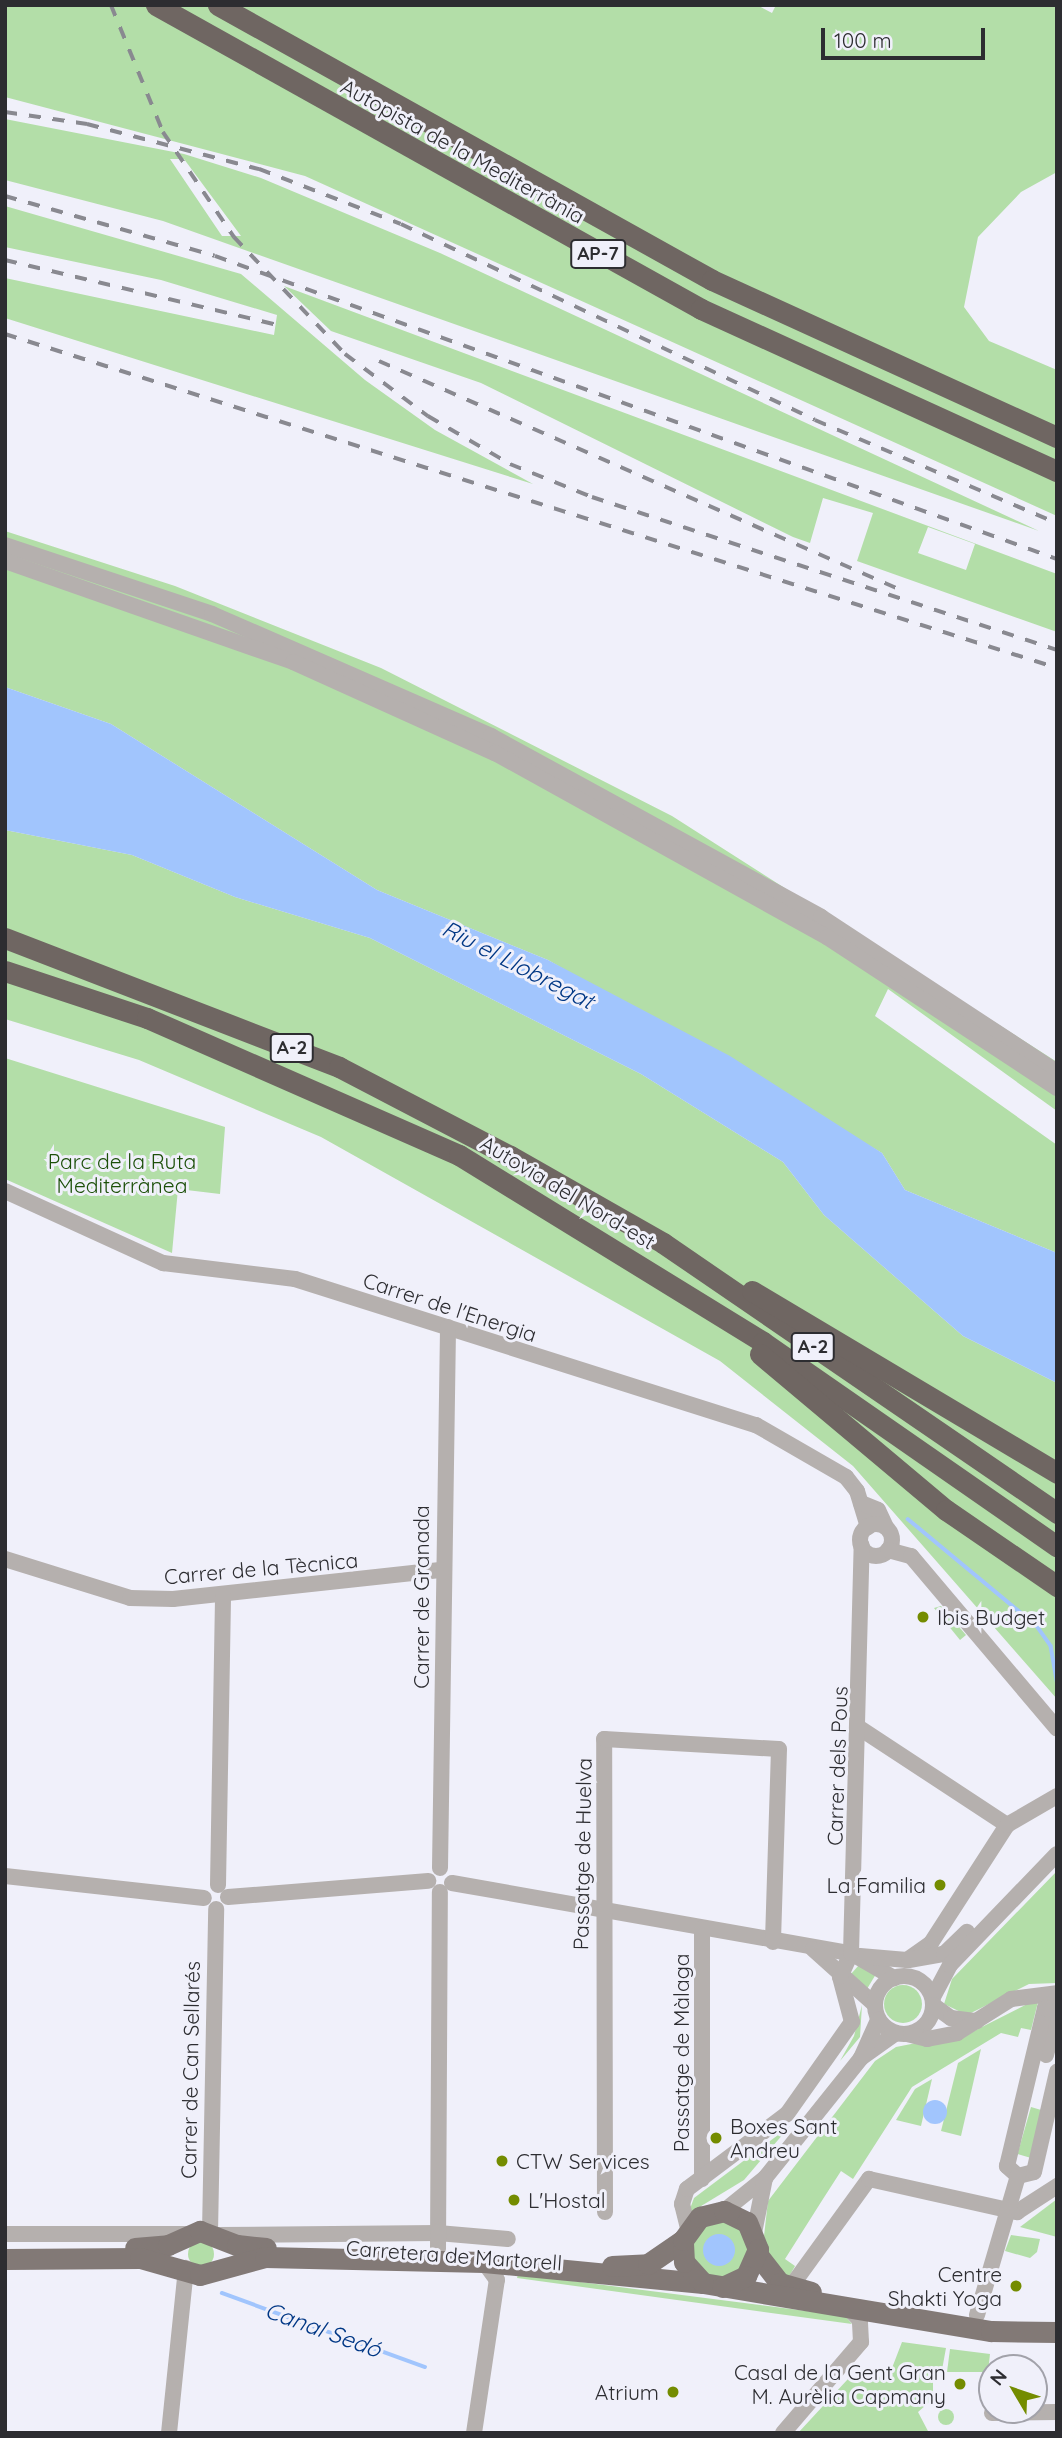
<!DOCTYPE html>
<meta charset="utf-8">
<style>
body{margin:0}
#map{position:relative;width:1062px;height:2438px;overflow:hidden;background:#f0f0fa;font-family:Quicksand,sans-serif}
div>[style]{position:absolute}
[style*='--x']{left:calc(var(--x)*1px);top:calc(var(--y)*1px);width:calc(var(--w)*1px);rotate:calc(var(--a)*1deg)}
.green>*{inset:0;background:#b3dea8;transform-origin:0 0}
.round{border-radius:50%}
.water>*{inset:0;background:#a1c5fd}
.stream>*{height:3.5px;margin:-1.75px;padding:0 1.75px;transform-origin:1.75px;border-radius:1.75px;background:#a1c5fd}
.minor>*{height:16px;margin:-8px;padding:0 8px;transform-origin:8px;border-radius:8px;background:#b5b0ae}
.minor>.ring{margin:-8px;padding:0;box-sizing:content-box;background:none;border:16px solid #b5b0ae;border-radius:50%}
.major>*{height:21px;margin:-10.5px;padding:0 10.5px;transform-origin:10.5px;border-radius:10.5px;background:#827976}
.highway>*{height:21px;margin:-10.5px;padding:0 10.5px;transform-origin:10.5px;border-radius:10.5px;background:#6f6662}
.rail>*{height:3.5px;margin-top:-1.75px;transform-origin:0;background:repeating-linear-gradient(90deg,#898990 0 12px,transparent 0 24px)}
.dots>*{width:19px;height:19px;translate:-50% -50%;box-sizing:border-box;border:4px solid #f0f0fa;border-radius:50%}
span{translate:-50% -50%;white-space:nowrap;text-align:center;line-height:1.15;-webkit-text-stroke:6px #f0f0fa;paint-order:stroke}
.shield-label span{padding:2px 5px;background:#f0f0fa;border:2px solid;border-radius:5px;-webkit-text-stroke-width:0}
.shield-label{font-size:19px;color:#2d2d31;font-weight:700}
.street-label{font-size:21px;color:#2d2d31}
.park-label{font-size:21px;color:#1c5009}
.poi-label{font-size:21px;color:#2d2d31}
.left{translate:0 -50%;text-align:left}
.right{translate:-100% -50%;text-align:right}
.water-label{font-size:23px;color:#003785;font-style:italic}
.frame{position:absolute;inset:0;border:7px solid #2d2d31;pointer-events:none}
.north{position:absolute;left:978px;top:2354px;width:70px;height:70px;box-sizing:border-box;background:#f0f0fa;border:2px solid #a2a2aa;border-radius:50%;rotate:309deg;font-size:19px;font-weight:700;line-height:28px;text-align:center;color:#2d2d31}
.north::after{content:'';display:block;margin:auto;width:24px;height:32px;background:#748c00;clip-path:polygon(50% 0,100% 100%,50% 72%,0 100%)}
.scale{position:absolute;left:821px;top:28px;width:164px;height:32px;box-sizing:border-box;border:4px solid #2d2d31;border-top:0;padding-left:9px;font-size:21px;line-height:24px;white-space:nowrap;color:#2d2d31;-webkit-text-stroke:5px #f0f0fa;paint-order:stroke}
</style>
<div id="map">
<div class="green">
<i style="clip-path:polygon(5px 5px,757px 5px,772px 13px,776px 5px,1057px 5px,1057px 172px,1021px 192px,978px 237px,964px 307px,989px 341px,1057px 370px,1057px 516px,305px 176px,5px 97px)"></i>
<i style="clip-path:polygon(evenodd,5px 119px,184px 154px,261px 178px,440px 253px,1039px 531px,163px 221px,5px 180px,5px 119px,170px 159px,184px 159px,241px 236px,222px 236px,170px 159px)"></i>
<i style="clip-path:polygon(5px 206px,241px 274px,365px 380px,435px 430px,533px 484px,5px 318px,5px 278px,274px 335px,277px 315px,161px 280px,5px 247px)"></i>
<i style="clip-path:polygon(evenodd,284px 286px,1057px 574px,1057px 632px,857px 561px,873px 513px,823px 498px,810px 543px,793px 537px,481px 383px,331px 331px,284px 286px,928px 527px,975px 544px,966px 570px,918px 553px,928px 527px)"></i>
<i style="clip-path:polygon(5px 531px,175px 586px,381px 668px,672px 816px,1057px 1062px,1057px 1111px,888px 989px,875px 1016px,1057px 1145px,1057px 1253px,905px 1190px,882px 1153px,548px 960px,377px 890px,111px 724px,5px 687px)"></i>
<i style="clip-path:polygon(5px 830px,132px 855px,235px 897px,370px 938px,641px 1074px,783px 1162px,824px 1215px,963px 1336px,1057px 1383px,1057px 1699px,853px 1466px,720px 1361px,321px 1137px,139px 1060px,5px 1019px)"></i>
<i style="clip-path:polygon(5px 1058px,225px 1127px,220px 1194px,178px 1189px,172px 1253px,5px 1179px)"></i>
<i style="clip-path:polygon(941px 1606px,966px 1635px,960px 1640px,934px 1608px)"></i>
<i style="clip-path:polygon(1057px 1871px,1057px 1983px,1029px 1984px,967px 2015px,944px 2004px,952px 1979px)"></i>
<i style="clip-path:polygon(859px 1965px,876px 1974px,867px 1989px,851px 1974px)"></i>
<i class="round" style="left:884px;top:1985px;width:38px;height:38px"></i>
<i style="clip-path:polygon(1039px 1998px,1031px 2030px,1021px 2028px,1018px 2037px,1001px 2033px,912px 2087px,853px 2179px,841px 2171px,823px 2199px,785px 2259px,795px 2266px,786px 2282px,771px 2264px,764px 2236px,768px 2201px,875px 2061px,896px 2047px,972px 2032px)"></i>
<i style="clip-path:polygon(862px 2005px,860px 2037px,840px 2061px,854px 2036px)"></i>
<i style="clip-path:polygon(981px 2049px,961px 2136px,941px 2131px,958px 2063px)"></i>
<i style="clip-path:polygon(932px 2079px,921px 2126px,896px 2120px,915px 2089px)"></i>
<i style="left:1031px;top:2107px;width:15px;height:49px;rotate:16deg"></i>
<i style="clip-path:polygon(790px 2126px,744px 2180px,688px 2214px,694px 2198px)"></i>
<i style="clip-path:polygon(1057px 2199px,1057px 2237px,1020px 2227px)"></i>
<i class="round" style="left:693px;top:2222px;width:56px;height:56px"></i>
<i style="clip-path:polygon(1011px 2235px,1040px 2239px,1037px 2252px,1030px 2258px,1005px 2251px)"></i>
<i class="round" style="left:188px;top:2241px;width:26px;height:26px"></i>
<i style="clip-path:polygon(518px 2274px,845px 2316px,852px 2324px,517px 2278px)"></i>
<i style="clip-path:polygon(902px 2342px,946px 2348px,942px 2370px,933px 2370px,933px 2399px,918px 2412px,929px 2433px,798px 2433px,860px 2366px,887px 2381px)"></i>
<i style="clip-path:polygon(950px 2349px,990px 2354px,988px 2372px,947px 2372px)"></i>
<i class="round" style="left:938px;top:2409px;width:16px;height:16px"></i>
</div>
<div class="water">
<i style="clip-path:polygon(5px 687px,111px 724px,377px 890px,548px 960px,730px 1056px,882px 1153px,905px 1190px,1057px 1253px,1057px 1383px,963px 1336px,824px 1215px,783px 1162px,641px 1074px,370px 938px,235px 897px,132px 855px,5px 830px)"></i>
<i class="round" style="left:923px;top:2100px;width:24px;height:24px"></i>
<i class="round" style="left:703px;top:2234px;width:32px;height:32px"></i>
</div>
<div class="stream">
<i style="--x:908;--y:1519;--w:168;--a:39.7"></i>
<i style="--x:1037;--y:1626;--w:24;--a:55"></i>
<i style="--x:1051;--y:1646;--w:36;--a:80"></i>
<i style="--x:222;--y:2293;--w:216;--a:20"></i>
</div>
<div class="minor">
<i style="--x:5;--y:545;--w:218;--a:18.4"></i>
<i style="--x:212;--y:614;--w:305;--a:23.6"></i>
<i style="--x:491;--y:736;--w:376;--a:28.7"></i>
<i style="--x:821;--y:917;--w:282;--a:33.3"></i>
<i style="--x:5;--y:561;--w:305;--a:19.3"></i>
<i style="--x:293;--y:662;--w:222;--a:24.3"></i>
<i style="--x:495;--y:753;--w:380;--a:29"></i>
<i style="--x:827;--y:937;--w:275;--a:33.3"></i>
<i style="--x:5;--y:1191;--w:174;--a:24.5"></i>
<i style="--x:163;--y:1263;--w:133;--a:6.9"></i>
<i style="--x:295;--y:1279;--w:484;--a:17.6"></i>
<i style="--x:756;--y:1425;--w:104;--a:30"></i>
<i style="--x:846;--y:1477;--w:18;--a:52"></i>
<i style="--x:857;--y:1491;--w:38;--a:73"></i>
<i style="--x:861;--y:1503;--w:18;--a:22"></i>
<i style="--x:878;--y:1510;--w:19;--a:65"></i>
<i class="ring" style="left:860px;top:1524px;width:16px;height:16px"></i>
<i style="--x:888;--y:1550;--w:24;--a:15"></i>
<i style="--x:911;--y:1556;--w:226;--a:49.8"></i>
<i style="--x:5;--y:1559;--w:131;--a:17.3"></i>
<i style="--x:130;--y:1598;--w:43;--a:1.3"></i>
<i style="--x:173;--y:1599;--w:271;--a:-6.2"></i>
<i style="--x:861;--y:1729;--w:175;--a:33.3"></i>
<i style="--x:440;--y:1868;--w:541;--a:-89.15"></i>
<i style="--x:5;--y:1876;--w:200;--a:6.3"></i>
<i style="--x:452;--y:1883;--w:405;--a:10"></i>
<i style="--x:851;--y:1953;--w:50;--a:30.2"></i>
<i style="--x:218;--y:1885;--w:289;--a:-89"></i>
<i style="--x:228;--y:1897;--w:201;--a:-4.6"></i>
<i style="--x:813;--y:1949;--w:82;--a:42"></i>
<i style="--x:860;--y:1956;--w:47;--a:4.9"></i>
<i style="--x:907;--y:1960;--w:29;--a:-35"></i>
<i style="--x:931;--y:1943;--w:140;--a:-57.2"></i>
<i style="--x:1007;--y:1825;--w:58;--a:-30.1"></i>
<i style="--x:909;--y:1960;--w:36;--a:-10"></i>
<i style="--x:944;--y:1954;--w:32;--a:-44"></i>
<i class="ring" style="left:875px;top:1976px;width:42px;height:42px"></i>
<i style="--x:933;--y:1997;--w:36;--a:-62"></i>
<i style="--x:950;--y:1965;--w:154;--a:-46.1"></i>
<i style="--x:933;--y:2005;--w:22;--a:36"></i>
<i style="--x:951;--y:2018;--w:26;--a:7"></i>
<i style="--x:907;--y:2034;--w:21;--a:14"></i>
<i style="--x:927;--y:2039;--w:31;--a:-11"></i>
<i style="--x:957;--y:2033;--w:64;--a:-32.2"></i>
<i style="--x:1011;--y:1999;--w:46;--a:-7.4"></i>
<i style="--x:1046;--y:2055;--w:43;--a:-75.3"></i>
<i style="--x:861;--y:2058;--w:43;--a:-35.5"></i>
<i style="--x:1018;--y:2176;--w:15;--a:-138"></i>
<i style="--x:1007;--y:2166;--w:163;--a:-76.5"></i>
<i style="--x:1045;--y:2008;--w:12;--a:5"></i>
<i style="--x:1018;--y:2176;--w:16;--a:-14"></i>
<i style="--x:1034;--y:2172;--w:103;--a:-77"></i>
<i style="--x:702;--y:2179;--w:251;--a:-90"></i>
<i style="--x:724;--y:2211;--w:53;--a:-38.8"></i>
<i style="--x:765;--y:2178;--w:154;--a:-51.3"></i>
<i style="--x:861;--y:2058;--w:42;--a:-65.9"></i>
<i style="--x:605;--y:2212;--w:473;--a:-90.1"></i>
<i style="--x:604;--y:1739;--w:175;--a:3.3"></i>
<i style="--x:779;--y:1749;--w:193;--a:91.8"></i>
<i style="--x:688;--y:2228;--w:25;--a:-104"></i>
<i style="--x:682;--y:2204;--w:16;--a:-72"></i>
<i style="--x:687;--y:2189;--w:125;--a:-36.9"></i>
<i style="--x:787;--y:2114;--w:113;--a:-54.8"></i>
<i style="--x:852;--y:2022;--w:47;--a:-104.9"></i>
<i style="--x:840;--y:1977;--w:26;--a:-65"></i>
<i style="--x:851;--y:1953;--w:408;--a:-88.5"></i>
<i style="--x:210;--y:2232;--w:323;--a:-88.9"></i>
<i style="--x:754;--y:2233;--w:56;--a:-78.7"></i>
<i style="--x:5;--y:2234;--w:182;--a:0"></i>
<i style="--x:217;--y:2235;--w:221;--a:-0.5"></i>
<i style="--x:438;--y:2233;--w:70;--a:4.9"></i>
<i style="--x:438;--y:2249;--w:357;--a:-89.7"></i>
<i style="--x:790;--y:2288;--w:135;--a:-54.1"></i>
<i style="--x:869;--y:2179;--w:152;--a:12.6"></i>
<i style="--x:1017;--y:2212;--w:48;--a:-33"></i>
<i style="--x:977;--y:2315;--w:145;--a:-73.6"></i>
<i style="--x:992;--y:2413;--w:65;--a:-0.9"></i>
<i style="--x:169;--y:2433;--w:166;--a:-84.1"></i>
<i style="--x:474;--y:2433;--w:155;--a:-81.5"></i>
<i style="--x:497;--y:2280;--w:22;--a:-126"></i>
<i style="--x:783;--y:2433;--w:120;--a:-49.4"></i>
<i style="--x:861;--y:2342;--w:22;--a:-93"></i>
<i style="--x:860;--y:2320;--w:14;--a:-135"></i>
</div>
<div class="major">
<i style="--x:135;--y:2248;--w:33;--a:-5"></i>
<i style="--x:168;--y:2245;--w:35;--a:-24"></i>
<i style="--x:200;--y:2231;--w:40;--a:21"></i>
<i style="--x:237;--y:2245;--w:29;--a:6"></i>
<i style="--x:757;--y:2254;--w:37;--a:52"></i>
<i style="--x:780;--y:2283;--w:32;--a:16"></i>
<i style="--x:5;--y:2259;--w:135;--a:-0.4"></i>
<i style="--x:140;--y:2258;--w:62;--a:15.8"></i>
<i style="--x:200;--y:2275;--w:67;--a:-15.5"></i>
<i style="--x:265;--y:2257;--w:219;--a:1.3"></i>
<i style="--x:484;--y:2262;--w:220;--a:5.5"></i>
<i style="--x:703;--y:2283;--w:292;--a:9.5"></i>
<i style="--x:991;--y:2331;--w:66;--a:0.9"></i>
<i style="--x:612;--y:2266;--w:36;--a:-3"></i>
<i style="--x:648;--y:2264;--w:42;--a:-34.4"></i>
<i style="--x:703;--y:2283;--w:28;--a:-132"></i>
<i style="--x:684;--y:2262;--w:22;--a:-93"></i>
<i style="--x:683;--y:2240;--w:29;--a:-54"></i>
<i style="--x:700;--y:2217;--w:25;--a:-14"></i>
<i style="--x:724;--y:2211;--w:25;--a:26"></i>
<i style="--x:747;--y:2222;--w:29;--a:68"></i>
<i style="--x:758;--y:2249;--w:30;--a:114"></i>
<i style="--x:746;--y:2276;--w:26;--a:155"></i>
</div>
<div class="highway">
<i style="--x:156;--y:5;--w:624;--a:29.15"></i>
<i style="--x:701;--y:309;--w:391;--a:24.5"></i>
<i style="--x:218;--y:5;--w:565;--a:29.1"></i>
<i style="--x:712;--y:280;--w:379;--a:24.5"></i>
<i style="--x:5;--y:938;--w:358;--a:21.1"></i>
<i style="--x:339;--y:1067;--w:193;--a:27.5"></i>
<i style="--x:510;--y:1156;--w:176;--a:29.6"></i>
<i style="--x:663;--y:1243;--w:478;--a:34.4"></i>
<i style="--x:5;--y:971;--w:150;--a:18.3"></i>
<i style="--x:147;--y:1018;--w:341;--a:23.7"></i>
<i style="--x:459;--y:1155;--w:357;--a:31.6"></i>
<i style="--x:763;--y:1342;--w:358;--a:34.8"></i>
<i style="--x:752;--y:1291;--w:355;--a:30.8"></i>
<i style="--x:760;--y:1354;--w:243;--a:40"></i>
<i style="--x:946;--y:1510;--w:135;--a:34.4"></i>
</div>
<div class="rail">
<i style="--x:111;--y:5;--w:137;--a:67.7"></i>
<i style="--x:163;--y:132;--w:127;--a:55.9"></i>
<i style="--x:234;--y:237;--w:161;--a:46.5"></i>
<i style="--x:345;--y:354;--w:104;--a:36.8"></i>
<i style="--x:428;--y:416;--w:95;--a:30.3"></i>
<i style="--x:510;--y:464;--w:88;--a:21.9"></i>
<i style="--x:592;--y:497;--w:490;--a:18.2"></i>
<i style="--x:5;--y:112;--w:83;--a:8.3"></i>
<i style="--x:87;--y:124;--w:178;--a:14.7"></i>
<i style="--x:259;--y:169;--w:152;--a:21.2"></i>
<i style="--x:401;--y:224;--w:458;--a:25.3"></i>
<i style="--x:815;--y:420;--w:263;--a:23.1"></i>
<i style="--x:5;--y:196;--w:218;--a:15.9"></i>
<i style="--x:215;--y:256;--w:895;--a:19.79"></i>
<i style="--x:5;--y:260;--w:277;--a:13.4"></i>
<i style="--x:5;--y:334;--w:1104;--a:17.61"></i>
<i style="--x:379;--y:361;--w:570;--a:23.69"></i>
</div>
<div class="dots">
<i style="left:923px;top:1617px;background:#748c00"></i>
<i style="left:940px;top:1885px;background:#748c00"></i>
<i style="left:716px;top:2138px;background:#748c00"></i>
<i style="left:502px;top:2161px;background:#748c00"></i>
<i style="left:514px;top:2200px;background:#748c00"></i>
<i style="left:1016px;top:2286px;background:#748c00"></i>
<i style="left:960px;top:2384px;background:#748c00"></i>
<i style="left:673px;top:2392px;background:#748c00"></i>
</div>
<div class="shield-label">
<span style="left:598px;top:254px">AP-7</span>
<span style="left:292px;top:1048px">A-2</span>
<span style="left:813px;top:1347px">A-2</span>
</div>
<div class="street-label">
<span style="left:463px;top:151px;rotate:29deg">Autopista de la Mediterrània</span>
<span style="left:568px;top:1192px;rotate:31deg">Autovia del Nord-est</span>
<span style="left:450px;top:1307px;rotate:18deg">Carrer de l'Energia</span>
<span style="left:261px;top:1568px;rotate:-5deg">Carrer de la Tècnica</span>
<span style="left:421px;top:1597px;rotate:-90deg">Carrer de Granada</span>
<span style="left:837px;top:1766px;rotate:-88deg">Carrer dels Pous</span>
<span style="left:582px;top:1854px;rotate:-89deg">Passatge de Huelva</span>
<span style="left:681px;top:2053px;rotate:-90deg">Passatge de Màlaga</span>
<span style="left:190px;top:2070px;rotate:-89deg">Carrer de Can Sellarés</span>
<span style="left:454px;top:2255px;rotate:4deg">Carretera de Martorell</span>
</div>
<div class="park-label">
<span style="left:122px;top:1173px">Parc de la Ruta<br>Mediterrànea</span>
</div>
<div class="poi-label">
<span class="left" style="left:937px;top:1617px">Ibis Budget</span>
<span class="right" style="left:926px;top:1885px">La Familia</span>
<span class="left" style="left:730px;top:2138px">Boxes Sant<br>Andreu</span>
<span class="left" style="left:516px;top:2161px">CTW Services</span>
<span class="left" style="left:528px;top:2200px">L'Hostal</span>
<span class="right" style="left:1002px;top:2286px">Centre<br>Shakti Yoga</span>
<span class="right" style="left:946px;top:2384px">Casal de la Gent Gran<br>M. Aurèlia Capmany</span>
<span class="right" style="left:659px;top:2392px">Atrium</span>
</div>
<div class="water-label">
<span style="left:518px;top:965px;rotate:27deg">Riu el Llobregat</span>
<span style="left:323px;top:2330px;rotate:20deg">Canal Sedó</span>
</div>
<div class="frame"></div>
<div class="north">N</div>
<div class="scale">100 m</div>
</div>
